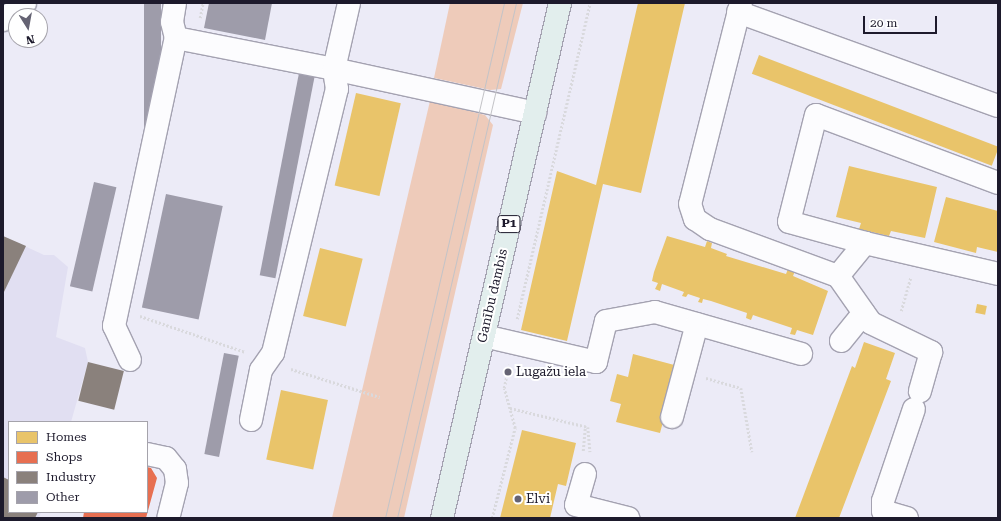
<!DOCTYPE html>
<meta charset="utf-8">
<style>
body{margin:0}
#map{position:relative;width:1001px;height:521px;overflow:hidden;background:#ecebf7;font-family:"Roboto Serif",serif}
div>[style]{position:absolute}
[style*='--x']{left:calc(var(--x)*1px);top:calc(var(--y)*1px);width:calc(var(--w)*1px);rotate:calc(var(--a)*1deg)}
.built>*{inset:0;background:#e1dff2}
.green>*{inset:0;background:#eecbba}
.homes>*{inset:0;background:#e9c46a;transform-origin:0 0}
.shops>*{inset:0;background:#e76f51}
.industry>*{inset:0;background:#8a817c;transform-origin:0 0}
.building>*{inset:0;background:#9e9caa;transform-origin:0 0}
.path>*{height:2.5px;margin-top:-1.25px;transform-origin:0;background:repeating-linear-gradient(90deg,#d9d9dd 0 2px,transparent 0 4px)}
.roads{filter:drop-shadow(1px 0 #a4a2b1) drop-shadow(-1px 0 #a4a2b1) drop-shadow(0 1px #a4a2b1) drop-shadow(0 -1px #a4a2b1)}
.minor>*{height:22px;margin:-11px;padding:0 11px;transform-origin:11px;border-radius:11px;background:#fcfcfe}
.major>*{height:22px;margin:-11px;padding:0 11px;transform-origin:11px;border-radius:11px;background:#e2eeed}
.tram>*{height:1px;margin:-0.5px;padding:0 0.5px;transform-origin:0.5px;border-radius:0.5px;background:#c3c3c7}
.dots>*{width:11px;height:11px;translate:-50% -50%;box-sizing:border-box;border:2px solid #fff;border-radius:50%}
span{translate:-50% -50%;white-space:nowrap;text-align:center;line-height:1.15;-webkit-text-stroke:4px #fff;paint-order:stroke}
.shield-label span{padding:1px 3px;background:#fff;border:1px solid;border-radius:3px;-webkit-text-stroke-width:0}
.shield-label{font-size:12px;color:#1d1a2c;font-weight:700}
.street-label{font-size:13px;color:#1d1a2c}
.poi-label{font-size:13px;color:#1d1a2c}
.left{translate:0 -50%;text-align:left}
.frame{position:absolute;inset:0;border:4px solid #1d1a2c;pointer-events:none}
.legend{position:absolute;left:8px;top:421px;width:140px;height:92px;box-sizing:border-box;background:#fff;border:1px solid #a5a3ab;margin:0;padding:5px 7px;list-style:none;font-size:12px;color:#1d1a2c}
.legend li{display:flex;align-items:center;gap:8px;height:20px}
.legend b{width:20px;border:1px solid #a5a3ab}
.north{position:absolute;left:8px;top:8px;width:40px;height:40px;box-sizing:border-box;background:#fff;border:1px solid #a5a3ab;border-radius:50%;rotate:169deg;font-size:11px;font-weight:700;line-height:16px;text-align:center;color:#1d1a2c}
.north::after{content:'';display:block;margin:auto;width:14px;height:18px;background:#656373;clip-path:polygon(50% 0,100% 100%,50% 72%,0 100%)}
.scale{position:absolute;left:863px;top:16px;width:74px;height:18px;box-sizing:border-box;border:2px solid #1d1a2c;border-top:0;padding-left:5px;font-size:12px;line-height:14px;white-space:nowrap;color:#1d1a2c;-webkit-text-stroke:3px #fff;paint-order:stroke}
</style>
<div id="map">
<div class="built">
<i style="clip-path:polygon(3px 236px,44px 255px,54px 255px,68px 267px,56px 337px,85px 348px,88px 362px,71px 422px,9px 422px,9px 512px,41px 512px,39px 518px,3px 518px)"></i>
</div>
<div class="green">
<i style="clip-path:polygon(450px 3px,523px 3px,501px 89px,490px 90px,434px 78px)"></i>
<i style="clip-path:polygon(430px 101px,485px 115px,493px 125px,404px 518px,332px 518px)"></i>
</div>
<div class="homes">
<i style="clip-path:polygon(638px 3px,685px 3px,641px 193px,603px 184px,567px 341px,521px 330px,557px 171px,596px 185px)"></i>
<i style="left:759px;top:55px;width:257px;height:20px;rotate:21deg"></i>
<i style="left:356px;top:93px;width:46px;height:95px;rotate:13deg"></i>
<i style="clip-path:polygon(849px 166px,937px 187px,925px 238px,891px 231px,889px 236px,859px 229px,861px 223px,836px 217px)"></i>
<i style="clip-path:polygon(946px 197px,998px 211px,998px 252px,977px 247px,976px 253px,934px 242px)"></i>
<i style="clip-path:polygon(667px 236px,705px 247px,707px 241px,712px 243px,711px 248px,727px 254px,726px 256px,786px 274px,788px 269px,795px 271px,793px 276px,828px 291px,813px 335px,797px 330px,795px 335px,790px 334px,792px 328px,753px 315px,751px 320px,746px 318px,747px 313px,711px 301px,703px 299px,702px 303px,698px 302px,700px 298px,688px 294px,686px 297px,682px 296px,684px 292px,662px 284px,660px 291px,655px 289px,658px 283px,652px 281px,654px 272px)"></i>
<i style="left:320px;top:248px;width:44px;height:70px;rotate:14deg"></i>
<i style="left:977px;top:304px;width:10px;height:9px;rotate:11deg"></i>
<i style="clip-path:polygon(864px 342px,895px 353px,886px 379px,891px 381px,839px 518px,795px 518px,852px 366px,855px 368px)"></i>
<i style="clip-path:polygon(633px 354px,678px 366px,660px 433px,616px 422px,621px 404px,610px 401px,617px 374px,628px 377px)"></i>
<i style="left:281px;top:390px;width:48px;height:71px;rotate:12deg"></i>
<i style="clip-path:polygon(522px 430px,576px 443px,566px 486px,558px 484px,550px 518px,500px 518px)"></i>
</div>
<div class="shops">
<i style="clip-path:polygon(147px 467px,151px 468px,157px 478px,146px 518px,83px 518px,84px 512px,147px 512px)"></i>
</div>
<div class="industry">
<i style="clip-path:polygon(3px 236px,26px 246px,3px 294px)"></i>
<i style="left:88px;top:362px;width:37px;height:40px;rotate:14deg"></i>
<i style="clip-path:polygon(3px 477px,9px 480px,9px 512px,38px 512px,35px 518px,3px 518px)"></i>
</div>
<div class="building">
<i style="left:144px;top:3px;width:17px;height:149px"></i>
<i style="clip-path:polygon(209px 3px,272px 3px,265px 40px,204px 28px)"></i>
<i style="left:299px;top:73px;width:16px;height:206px;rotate:11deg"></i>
<i style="left:94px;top:182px;width:23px;height:107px;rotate:13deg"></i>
<i style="left:166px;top:194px;width:58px;height:116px;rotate:12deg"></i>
<i style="left:224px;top:353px;width:15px;height:103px;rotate:11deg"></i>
</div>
<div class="path">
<i style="--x:200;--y:18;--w:15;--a:-79"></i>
<i style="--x:901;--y:311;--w:35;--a:-74"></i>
<i style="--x:140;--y:316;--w:111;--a:18.9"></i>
<i style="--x:517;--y:319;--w:324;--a:-77"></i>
<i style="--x:291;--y:369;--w:93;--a:17.5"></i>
<i style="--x:706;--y:378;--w:36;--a:16"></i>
<i style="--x:741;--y:388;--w:65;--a:80.2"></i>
<i style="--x:510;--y:408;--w:80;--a:13.7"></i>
<i style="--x:588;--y:427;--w:25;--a:85"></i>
<i style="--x:583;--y:451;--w:25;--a:-85"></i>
<i style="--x:492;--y:518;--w:93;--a:-75.7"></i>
<i style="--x:515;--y:428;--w:41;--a:-105.4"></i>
<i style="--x:504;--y:388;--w:24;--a:-78"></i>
</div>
<div class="roads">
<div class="minor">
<i style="--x:175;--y:3;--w:19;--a:99"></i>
<i style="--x:172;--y:22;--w:16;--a:76"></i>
<i style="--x:176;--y:38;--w:161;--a:11.1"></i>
<i style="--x:334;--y:69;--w:206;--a:12.3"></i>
<i style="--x:741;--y:3;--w:207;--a:104.2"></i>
<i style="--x:690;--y:204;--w:16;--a:72"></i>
<i style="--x:695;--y:219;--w:18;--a:34"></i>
<i style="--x:710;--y:229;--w:136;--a:20.2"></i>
<i style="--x:838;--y:276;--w:57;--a:54.9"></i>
<i style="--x:871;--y:323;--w:67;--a:25.8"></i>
<i style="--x:931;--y:352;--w:41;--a:105.8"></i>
<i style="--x:738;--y:12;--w:276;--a:19.9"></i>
<i style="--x:3;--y:20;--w:28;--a:-38"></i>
<i style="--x:998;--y:183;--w:194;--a:-159.5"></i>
<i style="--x:816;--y:115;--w:110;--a:104.2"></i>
<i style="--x:789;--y:222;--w:79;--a:15.4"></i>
<i style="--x:865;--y:243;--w:137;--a:13.1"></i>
<i style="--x:838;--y:276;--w:43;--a:-50.7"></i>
<i style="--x:484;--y:336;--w:115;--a:13.1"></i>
<i style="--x:596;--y:362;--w:42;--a:-76.3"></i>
<i style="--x:606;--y:321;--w:50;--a:-10.4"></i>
<i style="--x:655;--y:312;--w:152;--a:16"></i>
<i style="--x:841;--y:341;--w:36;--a:-51"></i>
<i style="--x:130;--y:360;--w:38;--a:-115"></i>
<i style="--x:114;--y:326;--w:295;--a:-77.9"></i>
<i style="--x:672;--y:417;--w:96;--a:-75"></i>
<i style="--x:251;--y:420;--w:51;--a:-78.7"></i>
<i style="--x:261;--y:370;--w:21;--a:-55"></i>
<i style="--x:273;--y:353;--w:272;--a:-76.4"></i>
<i style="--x:337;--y:89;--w:20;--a:-99"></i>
<i style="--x:334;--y:69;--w:68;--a:-77.2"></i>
<i style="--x:147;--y:454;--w:19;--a:12"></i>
<i style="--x:166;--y:458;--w:14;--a:51"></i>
<i style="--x:175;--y:469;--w:14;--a:82"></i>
<i style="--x:177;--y:483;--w:36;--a:104"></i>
<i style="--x:585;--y:474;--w:32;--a:106"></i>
<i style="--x:576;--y:505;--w:54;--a:14"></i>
<i style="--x:907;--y:518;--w:25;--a:-164"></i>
<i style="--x:883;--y:511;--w:10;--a:-90"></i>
<i style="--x:883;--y:501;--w:97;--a:-71.4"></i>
</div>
<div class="major">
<i style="--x:442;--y:518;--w:528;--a:-77.09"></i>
</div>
</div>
<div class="tram">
<i style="--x:385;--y:518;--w:529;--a:-76.99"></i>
<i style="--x:397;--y:518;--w:529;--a:-76.99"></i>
</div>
<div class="dots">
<i style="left:508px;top:372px;background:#656373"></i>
<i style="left:518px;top:499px;background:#656373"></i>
</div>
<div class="shield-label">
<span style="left:509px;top:224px">P1</span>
</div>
<div class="street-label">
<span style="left:493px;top:296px;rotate:-77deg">Ganību dambis</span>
</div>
<div class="poi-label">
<span class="left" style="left:516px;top:372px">Lugažu iela</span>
<span class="left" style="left:526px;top:499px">Elvi</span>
</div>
<div class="frame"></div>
<ul class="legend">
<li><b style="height:11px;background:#e9c46a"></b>Homes</li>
<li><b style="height:11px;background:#e76f51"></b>Shops</li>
<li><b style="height:11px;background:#8a817c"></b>Industry</li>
<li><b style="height:11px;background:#9e9caa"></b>Other</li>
</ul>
<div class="north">N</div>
<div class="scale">20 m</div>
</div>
